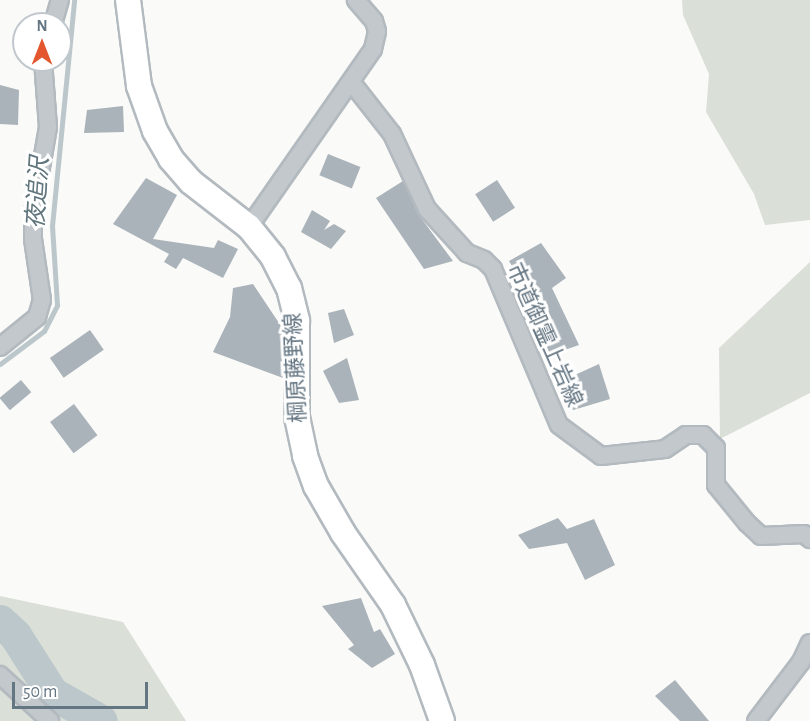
<!DOCTYPE html>
<meta charset="utf-8">
<style>
body{margin:0}
#map{position:relative;width:810px;height:721px;overflow:hidden;background:#fafaf8;font-family:"Alegreya Sans","Noto Sans JP",sans-serif}
div>[style]{position:absolute}
[style*='--x']{left:calc(var(--x)*1px);top:calc(var(--y)*1px);width:calc(var(--w)*1px);rotate:calc(var(--a)*1deg)}
.green>*{inset:0;background:#dadfd7}
.stream>*{height:5px;margin:-2.5px;padding:0 2.5px;transform-origin:2.5px;border-radius:2.5px;background:#bbc7cb}
.river>*{height:33px;margin:-16.5px;padding:0 16.5px;transform-origin:16.5px;border-radius:16.5px;background:#bbc7cb}
.building>*{inset:0;background:#aab3b9;transform-origin:0 0}
.roads{filter:drop-shadow(2px 0 #b3babf) drop-shadow(-2px 0 #b3babf) drop-shadow(0 2px #b3babf) drop-shadow(0 -2px #b3babf)}
.street>*{height:16px;margin:-8px;padding:0 8px;transform-origin:8px;border-radius:8px;background:#c3c8cc}
.secondary>*{height:24px;margin:-12px;padding:0 12px;transform-origin:12px;border-radius:12px;background:#fff}
span{translate:-50% -50%;white-space:nowrap;text-align:center;line-height:1.15;-webkit-text-stroke:6px #fff;paint-order:stroke}
.street-label{font-size:22px;color:#657683}
.water-label{font-size:24px;color:#60757c;font-style:italic}
.north{position:absolute;left:12px;top:12px;width:60px;height:60px;box-sizing:border-box;background:#fff;border:2px solid #c1c8cd;border-radius:50%;rotate:0deg;font-size:16px;font-weight:700;line-height:24px;text-align:center;color:#657683}
.north::after{content:'';display:block;margin:auto;width:21px;height:27px;background:#e4572e;clip-path:polygon(50% 0,100% 100%,50% 72%,0 100%)}
.scale{position:absolute;left:12px;top:682px;width:136px;height:27px;box-sizing:border-box;border:3px solid #657683;border-top:0;padding-left:8px;font-size:18px;line-height:21px;white-space:nowrap;color:#657683;-webkit-text-stroke:4px #fff;paint-order:stroke}
</style>
<div id="map">
<div class="green">
<i style="clip-path:polygon(682px 0,810px 0,810px 220px,765px 225px,754px 194px,706px 112px,709px 74px,683px 15px)"></i>
<i style="clip-path:polygon(810px 262px,810px 393px,720px 439px,719px 348px)"></i>
<i style="clip-path:polygon(0 596px,123px 622px,186px 721px,0 721px)"></i>
</div>
<div class="stream">
<i style="--x:0;--y:364;--w:55;--a:-36.9"></i>
<i style="--x:44;--y:331;--w:29;--a:-63"></i>
<i style="--x:57;--y:305;--w:79;--a:-93.6"></i>
<i style="--x:52;--y:226;--w:227;--a:-84.4"></i>
</div>
<div class="river">
<i style="--x:0;--y:621;--w:21;--a:43"></i>
<i style="--x:15;--y:635;--w:69;--a:57.5"></i>
<i style="--x:52;--y:693;--w:56;--a:29.7"></i>
</div>
<div class="building">
<i style="clip-path:polygon(0 85px,19px 90px,18px 125px,0 124px)"></i>
<i style="clip-path:polygon(123px 106px,124px 132px,84px 133px,87px 110px)"></i>
<i style="left:328px;top:154px;width:35px;height:23px;rotate:22deg"></i>
<i style="clip-path:polygon(146px 178px,177px 195px,153px 239px,214px 248px,218px 240px,238px 249px,223px 278px,183px 258px,176px 269px,164px 262px,169px 254px,113px 224px)"></i>
<i style="left:497px;top:180px;width:33px;height:26px;rotate:57deg"></i>
<i style="clip-path:polygon(403px 181px,418px 214px,453px 261px,424px 269px,376px 198px)"></i>
<i style="clip-path:polygon(312px 210px,330px 221px,324px 230px,334px 224px,346px 231px,331px 249px,301px 232px)"></i>
<i style="clip-path:polygon(541px 243px,566px 278px,552px 288px,579px 345px,550px 355px,534px 313px,539px 311px,509px 261px)"></i>
<i style="clip-path:polygon(253px 284px,283px 329px,283px 378px,213px 352px,230px 317px,233px 288px)"></i>
<i style="clip-path:polygon(344px 309px,354px 335px,334px 343px,328px 313px)"></i>
<i style="left:90px;top:330px;width:24px;height:49px;rotate:55deg"></i>
<i style="clip-path:polygon(347px 358px,359px 400px,339px 403px,323px 371px)"></i>
<i style="clip-path:polygon(599px 364px,610px 399px,570px 411px,555px 384px)"></i>
<i style="left:21px;top:380px;width:16px;height:28px;rotate:50deg"></i>
<i style="left:74px;top:404px;width:39px;height:30px;rotate:53deg"></i>
<i style="clip-path:polygon(558px 518px,567px 529px,594px 519px,615px 565px,585px 580px,567px 543px,529px 549px,518px 535px)"></i>
<i style="clip-path:polygon(361px 598px,374px 632px,380px 629px,395px 654px,372px 668px,348px 649px,354px 645px,322px 606px)"></i>
<i style="clip-path:polygon(675px 680px,709px 721px,680px 721px,655px 696px)"></i>
</div>
<div class="roads">
<div class="street">
<i style="--x:53;--y:24;--w:25;--a:-74"></i>
<i style="--x:352;--y:83;--w:65;--a:51.9"></i>
<i style="--x:392;--y:134;--w:83;--a:65"></i>
<i style="--x:427;--y:209;--w:59;--a:47.7"></i>
<i style="--x:467;--y:253;--w:18;--a:22"></i>
<i style="--x:484;--y:260;--w:13;--a:45"></i>
<i style="--x:493;--y:269;--w:169;--a:67.1"></i>
<i style="--x:559;--y:425;--w:52;--a:36.4"></i>
<i style="--x:601;--y:456;--w:64;--a:-6.2"></i>
<i style="--x:665;--y:449;--w:25;--a:-34"></i>
<i style="--x:686;--y:435;--w:17;--a:0"></i>
<i style="--x:703;--y:435;--w:18;--a:45"></i>
<i style="--x:716;--y:448;--w:37;--a:90"></i>
<i style="--x:716;--y:485;--w:49;--a:50.8"></i>
<i style="--x:747;--y:523;--w:19;--a:43"></i>
<i style="--x:761;--y:536;--w:43;--a:-2.7"></i>
<i style="--x:804;--y:534;--w:8;--a:40"></i>
<i style="--x:249;--y:227;--w:217;--a:-55.1"></i>
<i style="--x:373;--y:49;--w:18;--a:-77"></i>
<i style="--x:377;--y:31;--w:10;--a:-107"></i>
<i style="--x:374;--y:21;--w:28;--a:-131"></i>
<i style="--x:0;--y:347;--w:48;--a:-39"></i>
<i style="--x:37;--y:317;--w:18;--a:-74"></i>
<i style="--x:42;--y:300;--w:62;--a:-98.4"></i>
<i style="--x:33;--y:239;--w:26;--a:-90"></i>
<i style="--x:33;--y:213;--w:87;--a:-80.1"></i>
<i style="--x:48;--y:127;--w:67;--a:-94.3"></i>
<i style="--x:0;--y:675;--w:68;--a:42.6"></i>
<i style="--x:756;--y:721;--w:74;--a:-52.7"></i>
<i style="--x:801;--y:662;--w:21;--a:-65"></i>
</div>
<div class="secondary">
<i style="--x:128;--y:0;--w:87;--a:82.7"></i>
<i style="--x:139;--y:86;--w:48;--a:70.4"></i>
<i style="--x:155;--y:131;--w:32;--a:60"></i>
<i style="--x:171;--y:159;--w:30;--a:49"></i>
<i style="--x:191;--y:182;--w:73;--a:37.8"></i>
<i style="--x:249;--y:227;--w:38;--a:51"></i>
<i style="--x:273;--y:257;--w:35;--a:63"></i>
<i style="--x:289;--y:288;--w:34;--a:76"></i>
<i style="--x:297;--y:321;--w:96;--a:90"></i>
<i style="--x:297;--y:417;--w:40;--a:78"></i>
<i style="--x:305;--y:456;--w:32;--a:70"></i>
<i style="--x:316;--y:486;--w:54;--a:60.1"></i>
<i style="--x:343;--y:533;--w:88;--a:55.2"></i>
<i style="--x:393;--y:605;--w:67;--a:64.2"></i>
<i style="--x:422;--y:665;--w:59;--a:70.3"></i>
</div>
</div>
<div class="street-label">
<span style="left:544px;top:335px;rotate:66deg">市道御霊上岩線</span>
<span style="left:296px;top:368px;rotate:-93deg">棡原藤野線</span>
</div>
<div class="water-label">
<span style="left:39px;top:193px;rotate:-86deg">夜追沢</span>
</div>
<div class="north">N</div>
<div class="scale">50 m</div>
</div>
